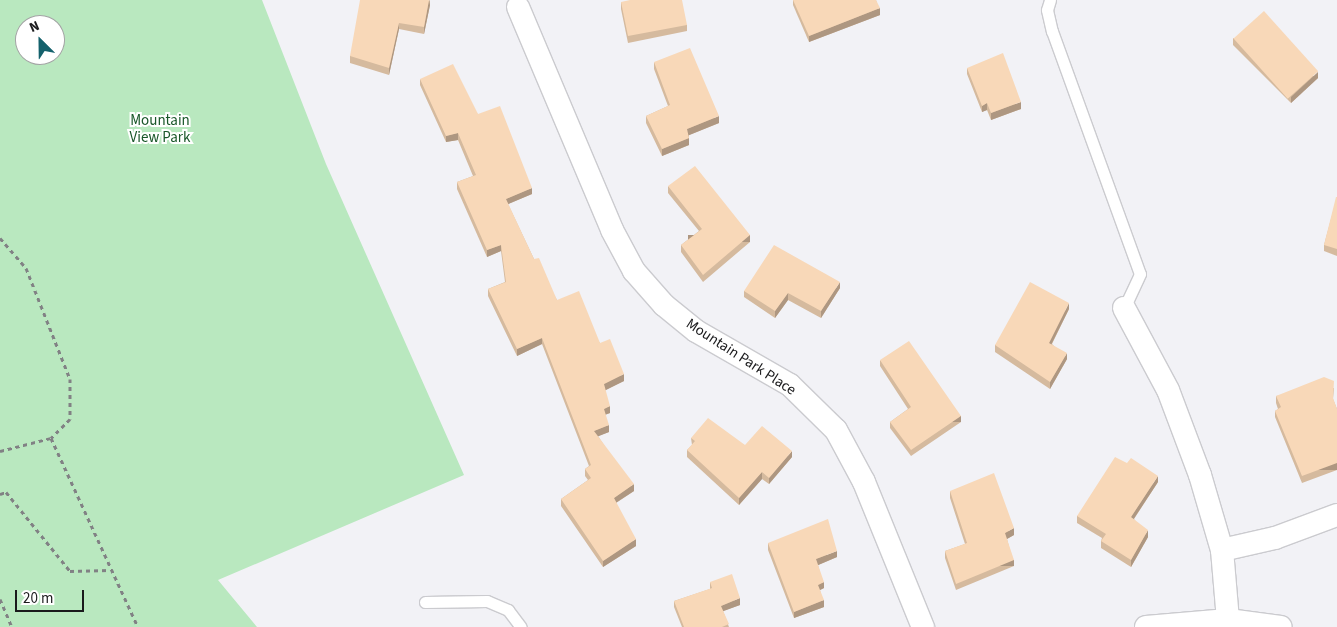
<!DOCTYPE html>
<style>
body{margin:0}
#map{position:relative;width:1337px;height:627px;overflow:hidden;background:#f2f2f6;font-family:"Source Sans 3",sans-serif}
div>[style]{position:absolute}
[style*='--x']{left:calc(var(--x)*1px);top:calc(var(--y)*1px);width:calc(var(--w)*1px);rotate:calc(var(--a)*1deg)}
.green>*{inset:0;background:#b9e8bf}
.path>*{height:3px;margin-top:-1.5px;transform-origin:0;background:repeating-linear-gradient(90deg,#818184 0 4px,transparent 0 8px)}
.roads{filter:drop-shadow(1px 0 #cbcbcf) drop-shadow(-1px 0 #cbcbcf) drop-shadow(0 1px #cbcbcf) drop-shadow(0 -1px #cbcbcf)}
.service>*{height:11px;margin:-5.5px;padding:0 5.5px;transform-origin:5.5px;border-radius:5.5px;background:#fff}
.minor>*{height:22px;margin:-11px;padding:0 11px;transform-origin:11px;border-radius:11px;background:#fff}
.wall>*{inset:0;background:#d5ba9e}
.shaded-wall>*{inset:0;background:#ae9781;transform-origin:0 0}
.building>*{inset:0;background:#f8d8b8;transform-origin:0 0}
span{translate:-50% -50%;white-space:nowrap;text-align:center;line-height:1.15;-webkit-text-stroke:4px #fff;paint-order:stroke}
.park-label{font-size:15px;color:#185628}
.street-label{font-size:15px;color:#1a1a1c}
.north{position:absolute;left:15px;top:15px;width:50px;height:50px;box-sizing:border-box;background:#fff;border:1px solid #a3a3a4;border-radius:50%;rotate:337deg;font-size:14px;font-weight:700;line-height:20px;text-align:center;color:#1a1a1c}
.north::after{content:'';display:block;margin:auto;width:18px;height:22px;background:#14616c;clip-path:polygon(50% 0,100% 100%,50% 72%,0 100%)}
.scale{position:absolute;left:15px;top:590px;width:69px;height:22px;box-sizing:border-box;border:2px solid #1a1a1c;border-top:0;padding-left:6px;font-size:15px;line-height:18px;white-space:nowrap;color:#1a1a1c;-webkit-text-stroke:4px #fff;paint-order:stroke}
</style>
<div id="map">
<div class="green">
<i style="clip-path:polygon(evenodd,0 0,262px 0,326px 164px,464px 475px,218px 580px,257px 627px,0 627px,0 0,25px 25px,55px 25px,55px 55px,25px 55px,25px 25px)"></i>
</div>
<div class="path">
<i style="--x:0;--y:238;--w:40;--a:49"></i>
<i style="--x:26;--y:268;--w:119;--a:68.4"></i>
<i style="--x:70;--y:379;--w:40;--a:90"></i>
<i style="--x:70;--y:419;--w:27;--a:135"></i>
<i style="--x:0;--y:451;--w:53;--a:-14.3"></i>
<i style="--x:51;--y:438;--w:208;--a:65.3"></i>
<i style="--x:0;--y:494;--w:6;--a:-18"></i>
<i style="--x:6;--y:492;--w:102;--a:51"></i>
<i style="--x:70;--y:571;--w:40;--a:-1.4"></i>
<i style="--x:0;--y:599;--w:30;--a:67"></i>
</div>
<div class="roads">
<div class="service">
<i style="--x:1050;--y:0;--w:10;--a:107"></i>
<i style="--x:1047;--y:10;--w:22;--a:77"></i>
<i style="--x:1052;--y:31;--w:258;--a:70.1"></i>
<i style="--x:1140;--y:274;--w:38;--a:115"></i>
<i style="--x:425;--y:602;--w:62;--a:-0.9"></i>
<i style="--x:487;--y:601;--w:23;--a:23"></i>
<i style="--x:508;--y:610;--w:21;--a:53"></i>
</div>
<div class="minor">
<i style="--x:518;--y:7;--w:242;--a:67.1"></i>
<i style="--x:612;--y:230;--w:47;--a:61.8"></i>
<i style="--x:634;--y:271;--w:45;--a:48.6"></i>
<i style="--x:664;--y:305;--w:41;--a:39.1"></i>
<i style="--x:696;--y:331;--w:108;--a:29.9"></i>
<i style="--x:790;--y:385;--w:64;--a:44.4"></i>
<i style="--x:836;--y:430;--w:59;--a:61.7"></i>
<i style="--x:864;--y:482;--w:157;--a:67.9"></i>
<i style="--x:1124;--y:308;--w:93;--a:61.8"></i>
<i style="--x:1168;--y:390;--w:91;--a:69.4"></i>
<i style="--x:1200;--y:475;--w:78;--a:73.7"></i>
<i style="--x:1222;--y:550;--w:70;--a:85.1"></i>
<i style="--x:1222;--y:550;--w:54;--a:-12.8"></i>
<i style="--x:1275;--y:538;--w:66;--a:-20.4"></i>
<i style="--x:1146;--y:627;--w:82;--a:-4.9"></i>
<i style="--x:1228;--y:620;--w:53;--a:7.5"></i>
</div>
</div>
<div class="wall">
<i style="clip-path:polygon(430px 0,430px 5px,424px 34px,399px 29px,389px 75px,350px 63px,350px 56px)"></i>
<i style="clip-path:polygon(793px 0,876px 0,880px 15px,809px 42px,793px 5px)"></i>
<i style="clip-path:polygon(621px 2px,687px 25px,687px 31px,628px 43px,621px 9px)"></i>
<i style="clip-path:polygon(1233px 38px,1318px 78px,1291px 103px,1233px 45px)"></i>
<i style="clip-path:polygon(654px 62px,719px 123px,689px 135px,689px 145px,662px 156px,646px 123px,646px 116px,668px 106px,654px 69px)"></i>
<i style="clip-path:polygon(967px 68px,1021px 109px,991px 120px,987px 110px,982px 112px,967px 74px)"></i>
<i style="clip-path:polygon(420px 79px,478px 114px,532px 194px,508px 204px,534px 259px,557px 300px,600px 343px,624px 381px,605px 390px,610px 413px,605px 415px,609px 432px,598px 436px,634px 491px,616px 503px,636px 546px,603px 567px,561px 506px,561px 499px,588px 480px,585px 476px,585px 469px,589px 466px,542px 344px,517px 356px,488px 296px,488px 289px,505px 282px,501px 251px,487px 257px,457px 189px,457px 182px,473px 176px,458px 140px,446px 142px,420px 85px)"></i>
<i style="clip-path:polygon(668px 186px,750px 242px,703px 282px,681px 252px,681px 245px,699px 231px,668px 193px)"></i>
<i style="clip-path:polygon(1337px 197px,1337px 256px,1324px 251px,1324px 245px)"></i>
<i style="clip-path:polygon(840px 288px,821px 318px,788px 300px,775px 318px,744px 297px,744px 291px)"></i>
<i style="clip-path:polygon(1069px 309px,1052px 344px,1067px 359px,1050px 389px,995px 352px,995px 345px)"></i>
<i style="clip-path:polygon(880px 360px,961px 422px,911px 456px,890px 428px,890px 422px,908px 409px,880px 366px)"></i>
<i style="clip-path:polygon(1334px 388px,1333px 399px,1337px 409px,1337px 470px,1302px 483px,1275px 417px,1275px 411px,1278px 409px,1276px 403px,1276px 396px)"></i>
<i style="clip-path:polygon(691px 438px,745px 445px,792px 457px,769px 484px,762px 479px,739px 505px,687px 457px,687px 450px,692px 445px)"></i>
<i style="clip-path:polygon(1158px 482px,1134px 519px,1148px 537px,1131px 567px,1101px 548px,1101px 541px,1102px 538px,1077px 523px,1077px 516px)"></i>
<i style="clip-path:polygon(950px 491px,1014px 535px,1007px 539px,1014px 566px,956px 590px,945px 558px,945px 551px,965px 544px,950px 498px)"></i>
<i style="clip-path:polygon(768px 543px,837px 557px,818px 565px,824px 588px,820px 590px,824px 607px,794px 618px,768px 550px)"></i>
<i style="clip-path:polygon(710px 582px,740px 605px,723px 611px,729px 627px,682px 627px,674px 607px,674px 601px,710px 589px)"></i>
</div>
<div class="shaded-wall">
<i style="clip-path:polygon(429px 0,430px 5px,424px 34px,424px 27px)"></i>
<i style="clip-path:polygon(880px 8px,880px 15px,809px 42px,809px 36px)"></i>
<i style="clip-path:polygon(399px 23px,399px 29px,389px 75px,389px 68px)"></i>
<i style="clip-path:polygon(1318px 72px,1318px 78px,1291px 103px,1291px 97px)"></i>
<i style="clip-path:polygon(1021px 102px,1021px 109px,991px 120px,991px 113px)"></i>
<i style="clip-path:polygon(987px 103px,987px 110px,982px 112px,982px 106px)"></i>
<i style="clip-path:polygon(719px 116px,719px 123px,687px 136px,687px 129px)"></i>
<i style="clip-path:polygon(458px 133px,458px 140px,446px 142px,446px 136px)"></i>
<i style="clip-path:polygon(689px 138px,689px 145px,662px 156px,662px 149px)"></i>
<i style="clip-path:polygon(532px 188px,532px 194px,506px 205px,506px 199px)"></i>
<i style="left:750px;top:235px;width:7px;height:62px;rotate:90deg"></i>
<i style="clip-path:polygon(501px 245px,501px 251px,487px 257px,487px 250px)"></i>
<i style="clip-path:polygon(840px 282px,840px 288px,821px 318px,821px 311px)"></i>
<i style="clip-path:polygon(788px 293px,788px 300px,775px 318px,775px 311px)"></i>
<i style="clip-path:polygon(1069px 303px,1069px 309px,1049px 349px,1049px 343px)"></i>
<i style="clip-path:polygon(542px 338px,542px 344px,517px 356px,517px 349px)"></i>
<i style="clip-path:polygon(1067px 353px,1067px 359px,1050px 389px,1050px 382px)"></i>
<i style="clip-path:polygon(624px 374px,624px 381px,604px 391px,604px 384px)"></i>
<i style="clip-path:polygon(610px 406px,610px 413px,604px 415px,604px 409px)"></i>
<i style="left:961px;top:416px;width:6px;height:60px;rotate:90deg"></i>
<i style="clip-path:polygon(609px 425px,609px 432px,594px 438px,594px 431px)"></i>
<i style="clip-path:polygon(792px 451px,792px 457px,769px 484px,769px 478px)"></i>
<i style="left:1337px;top:463px;width:7px;height:37px;rotate:90deg"></i>
<i style="clip-path:polygon(762px 472px,762px 479px,739px 505px,739px 498px)"></i>
<i style="clip-path:polygon(1158px 476px,1158px 482px,1131px 523px,1131px 517px)"></i>
<i style="clip-path:polygon(634px 484px,634px 491px,614px 504px,614px 498px)"></i>
<i style="clip-path:polygon(1014px 528px,1014px 535px,1005px 540px,1005px 533px)"></i>
<i style="clip-path:polygon(1148px 530px,1148px 537px,1131px 567px,1131px 560px)"></i>
<i style="clip-path:polygon(636px 539px,636px 546px,603px 567px,603px 561px)"></i>
<i style="clip-path:polygon(837px 551px,837px 557px,816px 566px,816px 559px)"></i>
<i style="left:1014px;top:560px;width:6px;height:63px;rotate:90deg"></i>
<i style="clip-path:polygon(824px 582px,824px 588px,818px 591px,818px 585px)"></i>
<i style="clip-path:polygon(740px 598px,740px 605px,721px 612px,721px 606px)"></i>
<i style="clip-path:polygon(824px 600px,824px 607px,794px 618px,794px 612px)"></i>
</div>
<div class="building">
<i style="clip-path:polygon(360px 0,429px 0,424px 27px,399px 23px,389px 68px,350px 56px)"></i>
<i style="clip-path:polygon(630px 0,682px 0,687px 25px,628px 36px,621px 2px)"></i>
<i style="clip-path:polygon(793px 0,876px 0,880px 8px,809px 36px)"></i>
<i style="left:1264px;top:11px;width:81px;height:41px;rotate:48deg"></i>
<i style="clip-path:polygon(690px 48px,719px 116px,687px 129px,689px 138px,662px 149px,646px 116px,670px 105px,654px 62px)"></i>
<i style="clip-path:polygon(1003px 53px,1021px 102px,991px 113px,987px 103px,982px 106px,967px 68px)"></i>
<i style="clip-path:polygon(453px 64px,478px 114px,500px 106px,532px 188px,506px 199px,534px 259px,539px 258px,557px 300px,579px 291px,600px 343px,610px 339px,624px 374px,604px 384px,610px 406px,604px 409px,609px 425px,594px 431px,634px 484px,614px 498px,636px 539px,603px 561px,561px 499px,591px 478px,585px 469px,591px 465px,542px 338px,517px 349px,488px 289px,506px 282px,501px 245px,487px 250px,457px 182px,476px 175px,458px 133px,446px 136px,420px 79px)"></i>
<i style="clip-path:polygon(695px 166px,750px 235px,703px 275px,681px 245px,702px 229px,668px 186px)"></i>
<i style="clip-path:polygon(1336px 197px,1337px 197px,1337px 249px,1324px 245px)"></i>
<i style="clip-path:polygon(774px 245px,840px 282px,821px 311px,788px 293px,775px 311px,744px 291px)"></i>
<i style="clip-path:polygon(1030px 282px,1069px 303px,1049px 343px,1067px 353px,1050px 382px,995px 345px)"></i>
<i style="clip-path:polygon(909px 341px,961px 416px,911px 450px,890px 422px,911px 407px,880px 360px)"></i>
<i style="clip-path:polygon(1324px 377px,1334px 381px,1333px 398px,1337px 409px,1337px 463px,1302px 476px,1275px 411px,1281px 407px,1276px 396px)"></i>
<i style="clip-path:polygon(708px 418px,745px 445px,762px 426px,792px 451px,769px 478px,762px 472px,739px 498px,687px 450px,695px 441px,691px 438px)"></i>
<i style="clip-path:polygon(1115px 457px,1127px 463px,1131px 458px,1158px 476px,1131px 517px,1148px 530px,1131px 560px,1101px 541px,1106px 534px,1077px 516px)"></i>
<i style="clip-path:polygon(994px 473px,1014px 528px,1005px 533px,1014px 560px,956px 584px,945px 551px,967px 543px,950px 491px)"></i>
<i style="clip-path:polygon(828px 519px,837px 551px,816px 559px,824px 582px,818px 585px,824px 600px,794px 612px,768px 543px)"></i>
<i style="clip-path:polygon(732px 574px,740px 598px,721px 606px,729px 624px,722px 627px,684px 627px,674px 601px,712px 588px,710px 582px)"></i>
</div>
<div class="park-label">
<span style="left:160px;top:129px">Mountain<br>View Park</span>
</div>
<div class="street-label">
<span style="left:741px;top:357px;rotate:33deg">Mountain Park Place</span>
</div>
<div class="north">N</div>
<div class="scale">20 m</div>
</div>
